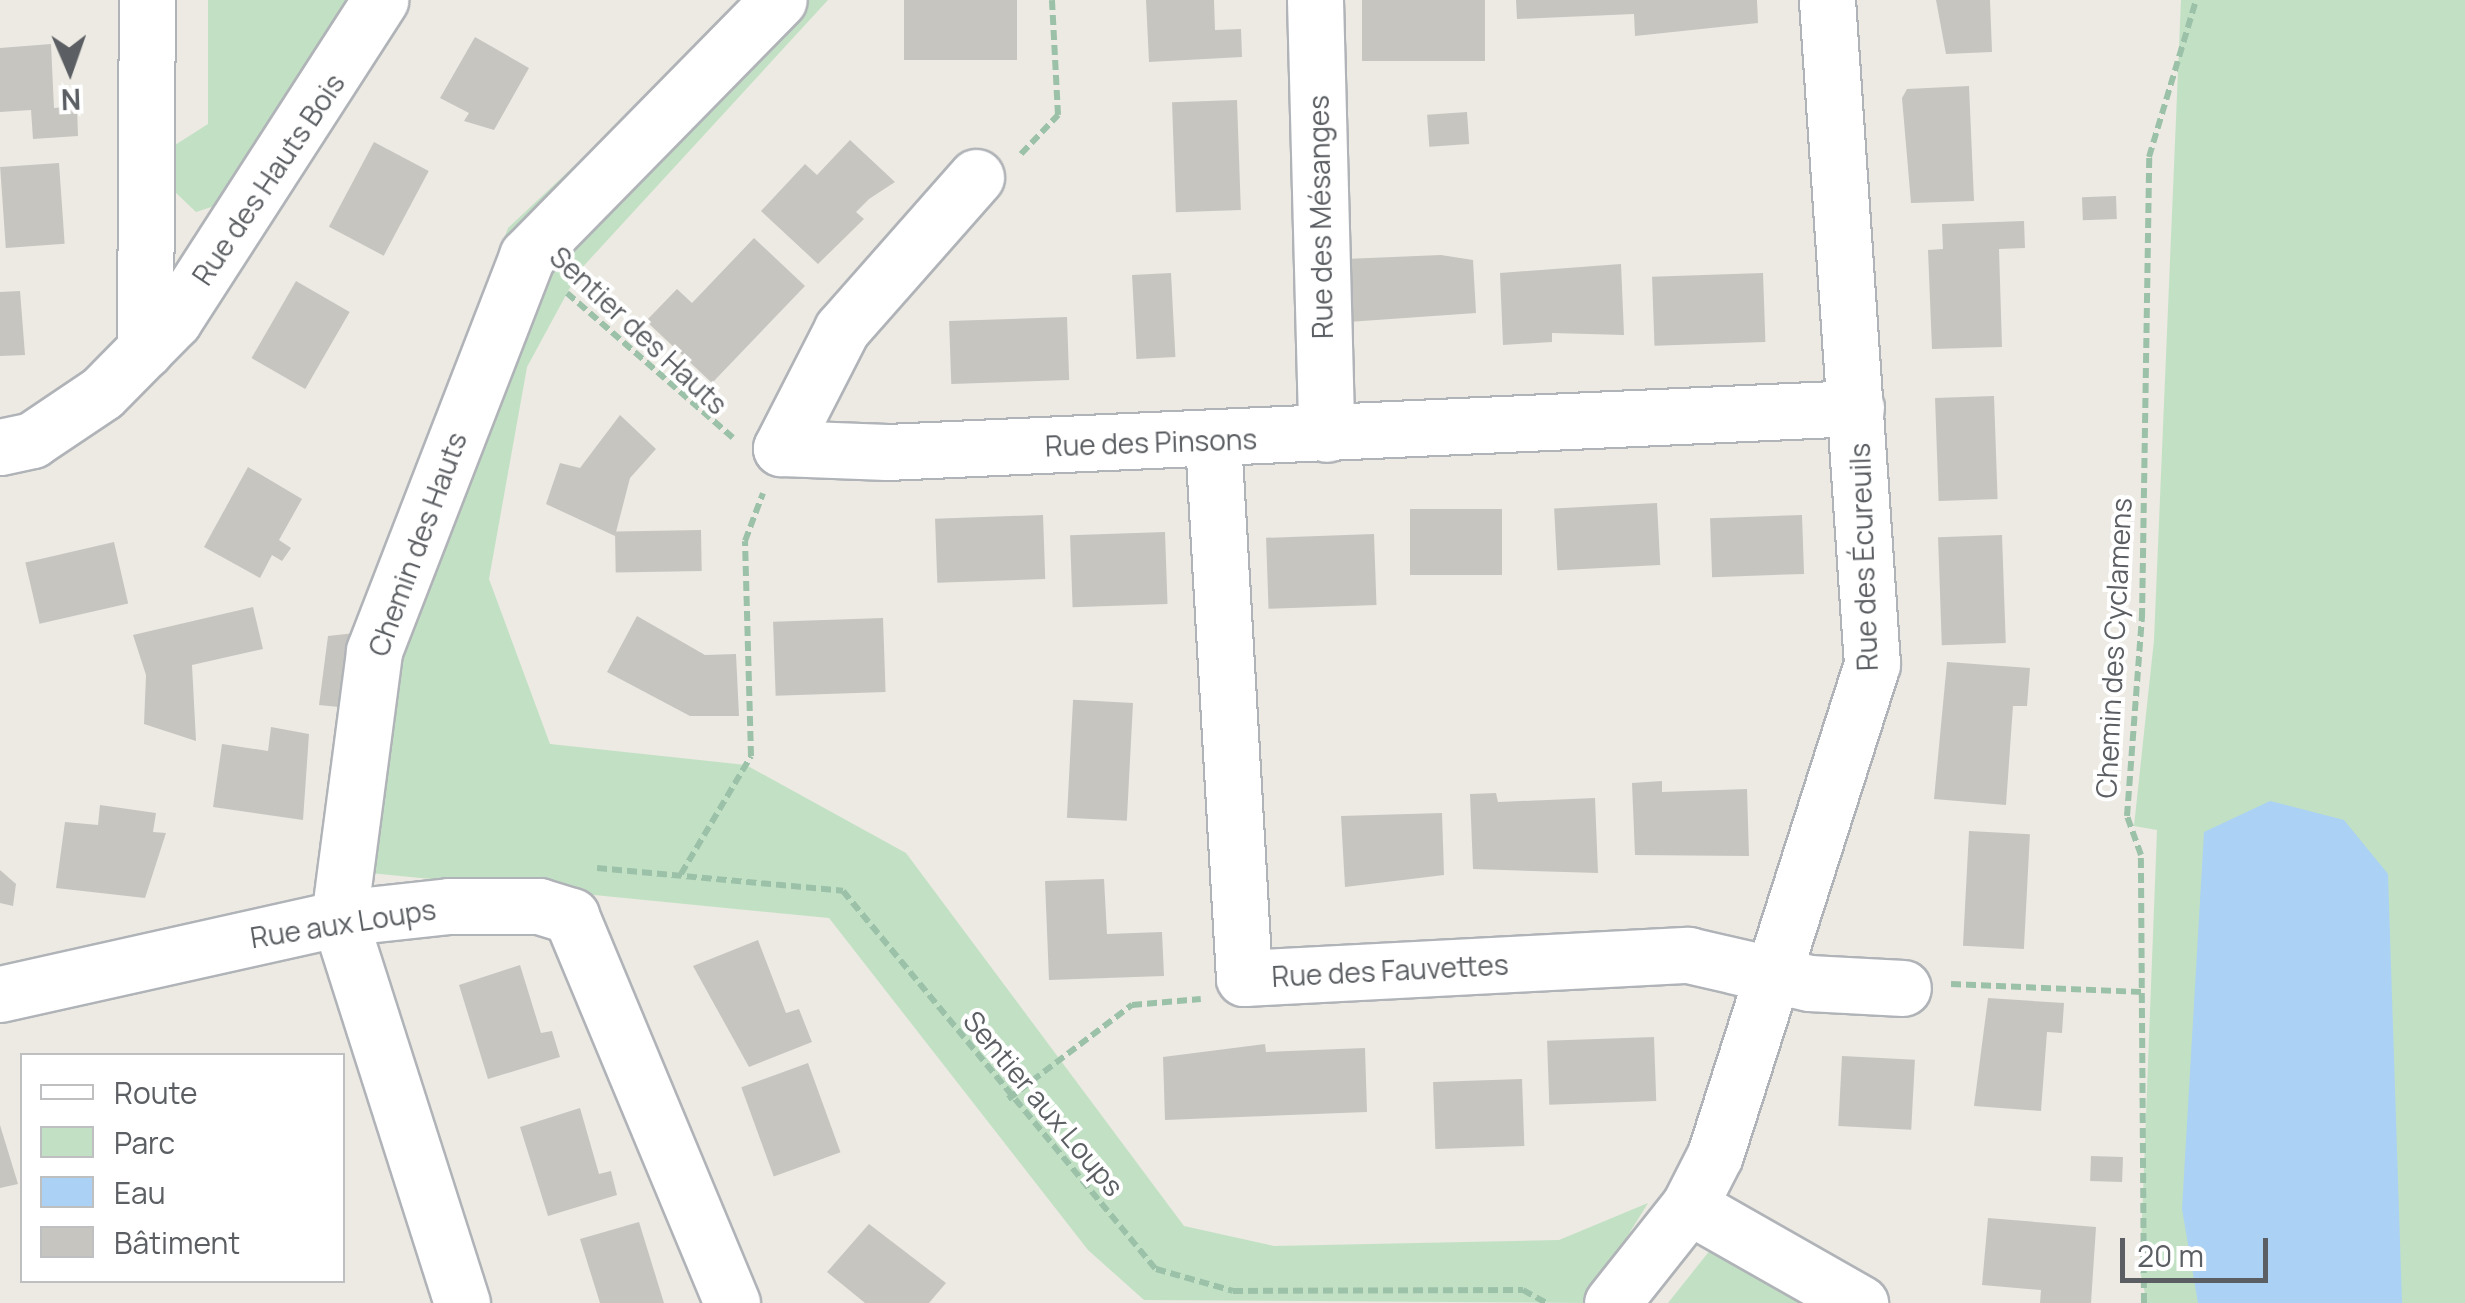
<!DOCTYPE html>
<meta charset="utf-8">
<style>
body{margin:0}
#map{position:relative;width:2465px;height:1303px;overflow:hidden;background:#eceae3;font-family:Manrope,sans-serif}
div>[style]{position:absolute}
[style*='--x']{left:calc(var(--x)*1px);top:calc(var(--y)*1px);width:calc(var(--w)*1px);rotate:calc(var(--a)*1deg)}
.green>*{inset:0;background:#c2e1c4}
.water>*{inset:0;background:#abd1f4}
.building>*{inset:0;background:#c7c5c0;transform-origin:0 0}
.path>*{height:6px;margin-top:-3px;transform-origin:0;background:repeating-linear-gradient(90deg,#9cc1a9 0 10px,transparent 0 15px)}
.roads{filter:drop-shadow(2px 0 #b0b3b7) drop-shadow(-2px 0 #b0b3b7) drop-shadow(0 2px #b0b3b7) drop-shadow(0 -2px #b0b3b7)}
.street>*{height:55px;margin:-27.5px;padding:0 27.5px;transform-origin:27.5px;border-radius:27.5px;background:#fff}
span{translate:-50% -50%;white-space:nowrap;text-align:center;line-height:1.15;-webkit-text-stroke:8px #fff;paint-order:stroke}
.street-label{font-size:28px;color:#5b5e62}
.legend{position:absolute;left:20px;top:1053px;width:325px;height:230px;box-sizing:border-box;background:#fff;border:2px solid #bdbfc0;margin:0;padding:12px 18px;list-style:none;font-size:30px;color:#5b5e62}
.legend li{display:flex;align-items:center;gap:20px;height:50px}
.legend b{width:50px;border:2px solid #bdbfc0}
.north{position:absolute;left:20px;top:20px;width:100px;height:100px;-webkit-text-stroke:8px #fff;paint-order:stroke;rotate:178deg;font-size:28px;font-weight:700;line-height:40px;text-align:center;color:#5b5e62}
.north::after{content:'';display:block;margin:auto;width:35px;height:45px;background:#5b5e62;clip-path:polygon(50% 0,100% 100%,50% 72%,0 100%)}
.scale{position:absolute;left:2120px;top:1238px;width:148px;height:45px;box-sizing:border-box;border:5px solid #5b5e62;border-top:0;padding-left:12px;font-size:30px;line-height:35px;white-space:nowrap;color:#5b5e62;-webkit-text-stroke:8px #fff;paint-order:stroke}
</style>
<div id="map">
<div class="green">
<i style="clip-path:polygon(208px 0,361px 0,230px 201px,196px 212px,175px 192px,175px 145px,208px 124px)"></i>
<i style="clip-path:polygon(751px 0,828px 0,579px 271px,527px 367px,489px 579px,550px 744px,746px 765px,906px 853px,1184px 1226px,1274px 1246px,1559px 1240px,1648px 1203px,1586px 1303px,1144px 1300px,1088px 1250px,829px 918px,319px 868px,344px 666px,508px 228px)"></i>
<i style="clip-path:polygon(2181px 0,2465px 0,2465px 1303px,2147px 1303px,2140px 1271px,2157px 830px,2134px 826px,2154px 640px)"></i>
<i style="clip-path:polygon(1711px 1249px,1800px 1303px,1668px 1303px)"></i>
</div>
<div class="water">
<i style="clip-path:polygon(2270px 801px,2344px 820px,2388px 874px,2402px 1303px,2198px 1303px,2182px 1209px,2204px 832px)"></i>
</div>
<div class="building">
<i style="left:904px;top:0;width:113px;height:60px"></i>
<i style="clip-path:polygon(1146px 0,1214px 0,1215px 30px,1241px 29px,1242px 57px,1149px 62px)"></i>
<i style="left:1362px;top:0;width:123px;height:61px"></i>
<i style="clip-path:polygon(1516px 0,1757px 0,1758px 23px,1635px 36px,1634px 14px,1517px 19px)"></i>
<i style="clip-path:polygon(1936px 0,1990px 0,1992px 52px,1946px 54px)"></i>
<i style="clip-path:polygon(475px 37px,529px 68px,494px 130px,464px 121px,469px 113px,440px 98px)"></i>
<i style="clip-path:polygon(51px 44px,54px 108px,77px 106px,78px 136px,33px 139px,31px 110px,0 112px,0 48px)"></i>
<i style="clip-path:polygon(1969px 86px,1974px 201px,1911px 203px,1902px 98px,1907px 89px)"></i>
<i style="left:1237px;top:100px;width:110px;height:65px;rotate:88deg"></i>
<i style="left:1467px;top:112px;width:32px;height:40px;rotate:86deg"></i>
<i style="clip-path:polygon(850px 140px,895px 182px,869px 199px,856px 212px,864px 219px,818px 264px,761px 211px,805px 164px,817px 175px)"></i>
<i style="left:374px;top:142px;width:62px;height:96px;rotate:28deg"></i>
<i style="left:59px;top:163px;width:81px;height:59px;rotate:86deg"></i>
<i style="left:2116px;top:196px;width:23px;height:34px;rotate:88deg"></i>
<i style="clip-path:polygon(2024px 221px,2025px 248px,1999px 249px,2002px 347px,1932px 349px,1928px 250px,1943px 249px,1942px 224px)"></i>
<i style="clip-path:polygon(754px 238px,805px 286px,712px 383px,646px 321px,677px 289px,692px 303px)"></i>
<i style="clip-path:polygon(1441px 255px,1473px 260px,1476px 313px,1348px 322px,1345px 259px)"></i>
<i style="clip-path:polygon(1621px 264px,1624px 335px,1552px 333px,1552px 342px,1503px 345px,1500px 273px)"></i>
<i style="left:1171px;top:273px;width:84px;height:39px;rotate:87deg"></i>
<i style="left:1763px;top:273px;width:69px;height:111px;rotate:88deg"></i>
<i style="left:296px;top:281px;width:62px;height:89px;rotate:30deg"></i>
<i style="clip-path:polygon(20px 291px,25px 355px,0 356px,0 292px)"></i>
<i style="left:1067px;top:317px;width:63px;height:118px;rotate:88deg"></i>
<i style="left:1994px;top:396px;width:103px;height:59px;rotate:88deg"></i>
<i style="clip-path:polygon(620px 415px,656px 449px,630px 478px,615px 536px,546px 504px,560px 463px,580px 468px)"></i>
<i style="clip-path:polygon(248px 467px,302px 499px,279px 540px,291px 548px,282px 561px,272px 555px,260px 578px,204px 547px)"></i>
<i style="left:1657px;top:503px;width:62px;height:103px;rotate:87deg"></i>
<i style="left:1410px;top:509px;width:92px;height:66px"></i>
<i style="left:1043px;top:515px;width:64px;height:108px;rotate:88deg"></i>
<i style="left:1802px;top:515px;width:59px;height:92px;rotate:88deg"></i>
<i style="left:701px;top:530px;width:41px;height:86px;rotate:89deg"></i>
<i style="left:1165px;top:532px;width:72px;height:95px;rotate:88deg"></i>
<i style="left:1374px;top:534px;width:71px;height:108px;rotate:88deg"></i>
<i style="left:2002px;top:535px;width:108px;height:64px;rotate:88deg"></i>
<i style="left:114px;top:542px;width:63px;height:91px;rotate:77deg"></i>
<i style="clip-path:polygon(253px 607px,263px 649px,192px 665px,196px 741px,144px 724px,146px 675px,133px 635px)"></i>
<i style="clip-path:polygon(637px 616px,705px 655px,736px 654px,739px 716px,690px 716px,607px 672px)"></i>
<i style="left:883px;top:618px;width:74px;height:110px;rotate:88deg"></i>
<i style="clip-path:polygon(355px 633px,339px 707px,319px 705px,328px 636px)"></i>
<i style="clip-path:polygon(1947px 662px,2030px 668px,2027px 706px,2013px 706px,2006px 805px,1934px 799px)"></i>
<i style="left:1133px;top:703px;width:118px;height:60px;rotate:93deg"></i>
<i style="clip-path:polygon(271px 727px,309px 734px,303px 820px,213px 807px,222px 744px,268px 751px)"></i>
<i style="clip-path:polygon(1662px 781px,1662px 792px,1747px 789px,1749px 856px,1635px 855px,1632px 783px)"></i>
<i style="clip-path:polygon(1496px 793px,1498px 802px,1595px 798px,1598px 873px,1473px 869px,1470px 794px)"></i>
<i style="clip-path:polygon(100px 805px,156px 813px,153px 832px,166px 833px,145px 898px,56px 888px,65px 822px,98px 825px)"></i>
<i style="clip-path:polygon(1442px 813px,1444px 875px,1345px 887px,1341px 816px)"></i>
<i style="left:1969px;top:831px;width:61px;height:115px;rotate:3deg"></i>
<i style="clip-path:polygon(0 870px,16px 884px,13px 906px,0 903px)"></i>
<i style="clip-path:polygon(1104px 879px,1107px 934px,1162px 932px,1164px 976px,1049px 980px,1045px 881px)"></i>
<i style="clip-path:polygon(758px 940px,786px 1013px,799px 1009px,812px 1042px,749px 1067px,693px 966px)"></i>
<i style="clip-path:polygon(520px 965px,541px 1033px,552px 1031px,560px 1057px,488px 1079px,459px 985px)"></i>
<i style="clip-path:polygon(1988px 998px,2064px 1003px,2062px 1033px,2047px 1032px,2041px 1111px,1974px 1106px)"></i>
<i style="left:1654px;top:1037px;width:64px;height:107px;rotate:88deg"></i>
<i style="clip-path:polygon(1265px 1044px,1266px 1052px,1365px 1048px,1367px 1112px,1165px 1120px,1163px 1057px)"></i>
<i style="left:1842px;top:1056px;width:73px;height:70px;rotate:3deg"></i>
<i style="left:808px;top:1063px;width:95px;height:71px;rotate:70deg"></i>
<i style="left:1522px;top:1079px;width:67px;height:89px;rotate:88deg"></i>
<i style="clip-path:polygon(580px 1108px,599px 1174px,611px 1171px,617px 1195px,548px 1216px,520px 1127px)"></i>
<i style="clip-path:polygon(0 1125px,18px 1184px,0 1188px)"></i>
<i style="left:2091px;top:1156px;width:32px;height:25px;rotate:2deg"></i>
<i style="clip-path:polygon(1988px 1218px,2096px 1227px,2091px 1303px,2040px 1303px,2041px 1290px,1982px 1285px)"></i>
<i style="clip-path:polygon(639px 1222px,664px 1303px,600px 1303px,580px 1239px)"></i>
<i style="clip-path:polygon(869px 1224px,946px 1283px,929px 1303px,865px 1303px,827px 1272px)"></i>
</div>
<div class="path">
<i style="--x:1021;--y:154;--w:54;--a:-46.5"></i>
<i style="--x:1058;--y:115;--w:115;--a:-93"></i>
<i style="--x:567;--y:293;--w:220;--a:41.1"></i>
<i style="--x:597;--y:868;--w:247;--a:5.3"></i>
<i style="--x:843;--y:891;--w:491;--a:50.4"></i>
<i style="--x:1156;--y:1269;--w:80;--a:15.9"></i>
<i style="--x:1233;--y:1291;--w:290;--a:-0.2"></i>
<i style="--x:1523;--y:1290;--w:26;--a:29"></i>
<i style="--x:681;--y:874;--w:137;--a:-59.3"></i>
<i style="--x:751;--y:756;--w:215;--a:-91.6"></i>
<i style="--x:745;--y:541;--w:51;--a:-69.4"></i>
<i style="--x:1951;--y:984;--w:194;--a:2.4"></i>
<i style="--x:1008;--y:1099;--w:156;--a:-37.2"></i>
<i style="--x:1132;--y:1005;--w:69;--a:-5"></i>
<i style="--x:2144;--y:1303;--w:448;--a:-90.4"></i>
<i style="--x:2141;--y:855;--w:41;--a:-109.7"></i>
<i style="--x:2127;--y:816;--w:199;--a:-85.7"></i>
<i style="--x:2142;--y:618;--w:461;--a:-89.1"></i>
<i style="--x:2149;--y:157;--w:164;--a:-73.3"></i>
</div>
<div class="roads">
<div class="street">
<i style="--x:1315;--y:0;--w:434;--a:88.5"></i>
<i style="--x:976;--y:177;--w:203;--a:131.4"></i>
<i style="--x:842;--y:329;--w:134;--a:117.1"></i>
<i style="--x:781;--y:448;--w:106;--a:2.2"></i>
<i style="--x:887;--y:452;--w:970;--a:-2.6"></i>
<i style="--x:145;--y:350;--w:350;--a:-89.7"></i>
<i style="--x:1213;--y:440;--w:539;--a:86.7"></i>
<i style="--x:1244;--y:978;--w:445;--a:-3"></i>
<i style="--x:1688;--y:955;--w:124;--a:13"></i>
<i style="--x:1809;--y:983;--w:94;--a:3"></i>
<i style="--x:0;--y:447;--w:33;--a:-12"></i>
<i style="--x:32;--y:440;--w:84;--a:-33.9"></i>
<i style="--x:102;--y:393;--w:103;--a:-45.4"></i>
<i style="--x:174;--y:320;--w:381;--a:-57.2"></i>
<i style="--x:0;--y:994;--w:347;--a:-12.6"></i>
<i style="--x:339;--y:918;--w:111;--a:-6.2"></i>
<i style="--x:449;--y:906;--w:90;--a:0"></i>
<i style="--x:539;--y:906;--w:34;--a:17"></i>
<i style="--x:571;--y:916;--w:419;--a:67.4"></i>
<i style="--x:1689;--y:1206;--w:197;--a:29.6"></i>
<i style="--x:462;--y:1303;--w:404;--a:-107.7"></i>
<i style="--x:339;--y:918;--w:269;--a:-82.5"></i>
<i style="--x:374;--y:651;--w:424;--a:-68.8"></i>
<i style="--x:527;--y:256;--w:359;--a:-45.5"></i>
<i style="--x:1612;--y:1303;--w:124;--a:-51.6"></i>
<i style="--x:1689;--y:1206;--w:57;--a:-63"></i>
<i style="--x:1715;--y:1155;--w:515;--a:-72.27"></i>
<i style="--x:1872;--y:664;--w:666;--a:-93.88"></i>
</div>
</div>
<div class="street-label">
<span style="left:268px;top:179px;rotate:-56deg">Rue des Hauts Bois</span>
<span style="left:1320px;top:217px;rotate:-91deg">Rue des Mésanges</span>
<span style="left:639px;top:330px;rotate:43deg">Sentier des Hauts</span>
<span style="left:1151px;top:442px;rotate:-2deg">Rue des Pinsons</span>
<span style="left:417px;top:544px;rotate:-70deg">Chemin des Hauts</span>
<span style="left:1863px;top:557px;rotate:-92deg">Rue des Écureuils</span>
<span style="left:2113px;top:648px;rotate:-87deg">Chemin des Cyclamens</span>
<span style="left:343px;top:923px;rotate:-9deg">Rue aux Loups</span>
<span style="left:1390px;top:970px;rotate:-3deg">Rue des Fauvettes</span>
<span style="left:1044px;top:1103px;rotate:50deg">Sentier aux Loups</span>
</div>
<ul class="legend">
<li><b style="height:12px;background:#fff"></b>Route</li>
<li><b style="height:28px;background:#c2e1c4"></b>Parc</li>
<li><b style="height:28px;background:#abd1f4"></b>Eau</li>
<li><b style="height:28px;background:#c7c5c0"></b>Bâtiment</li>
</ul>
<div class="north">N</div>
<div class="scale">20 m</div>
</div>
